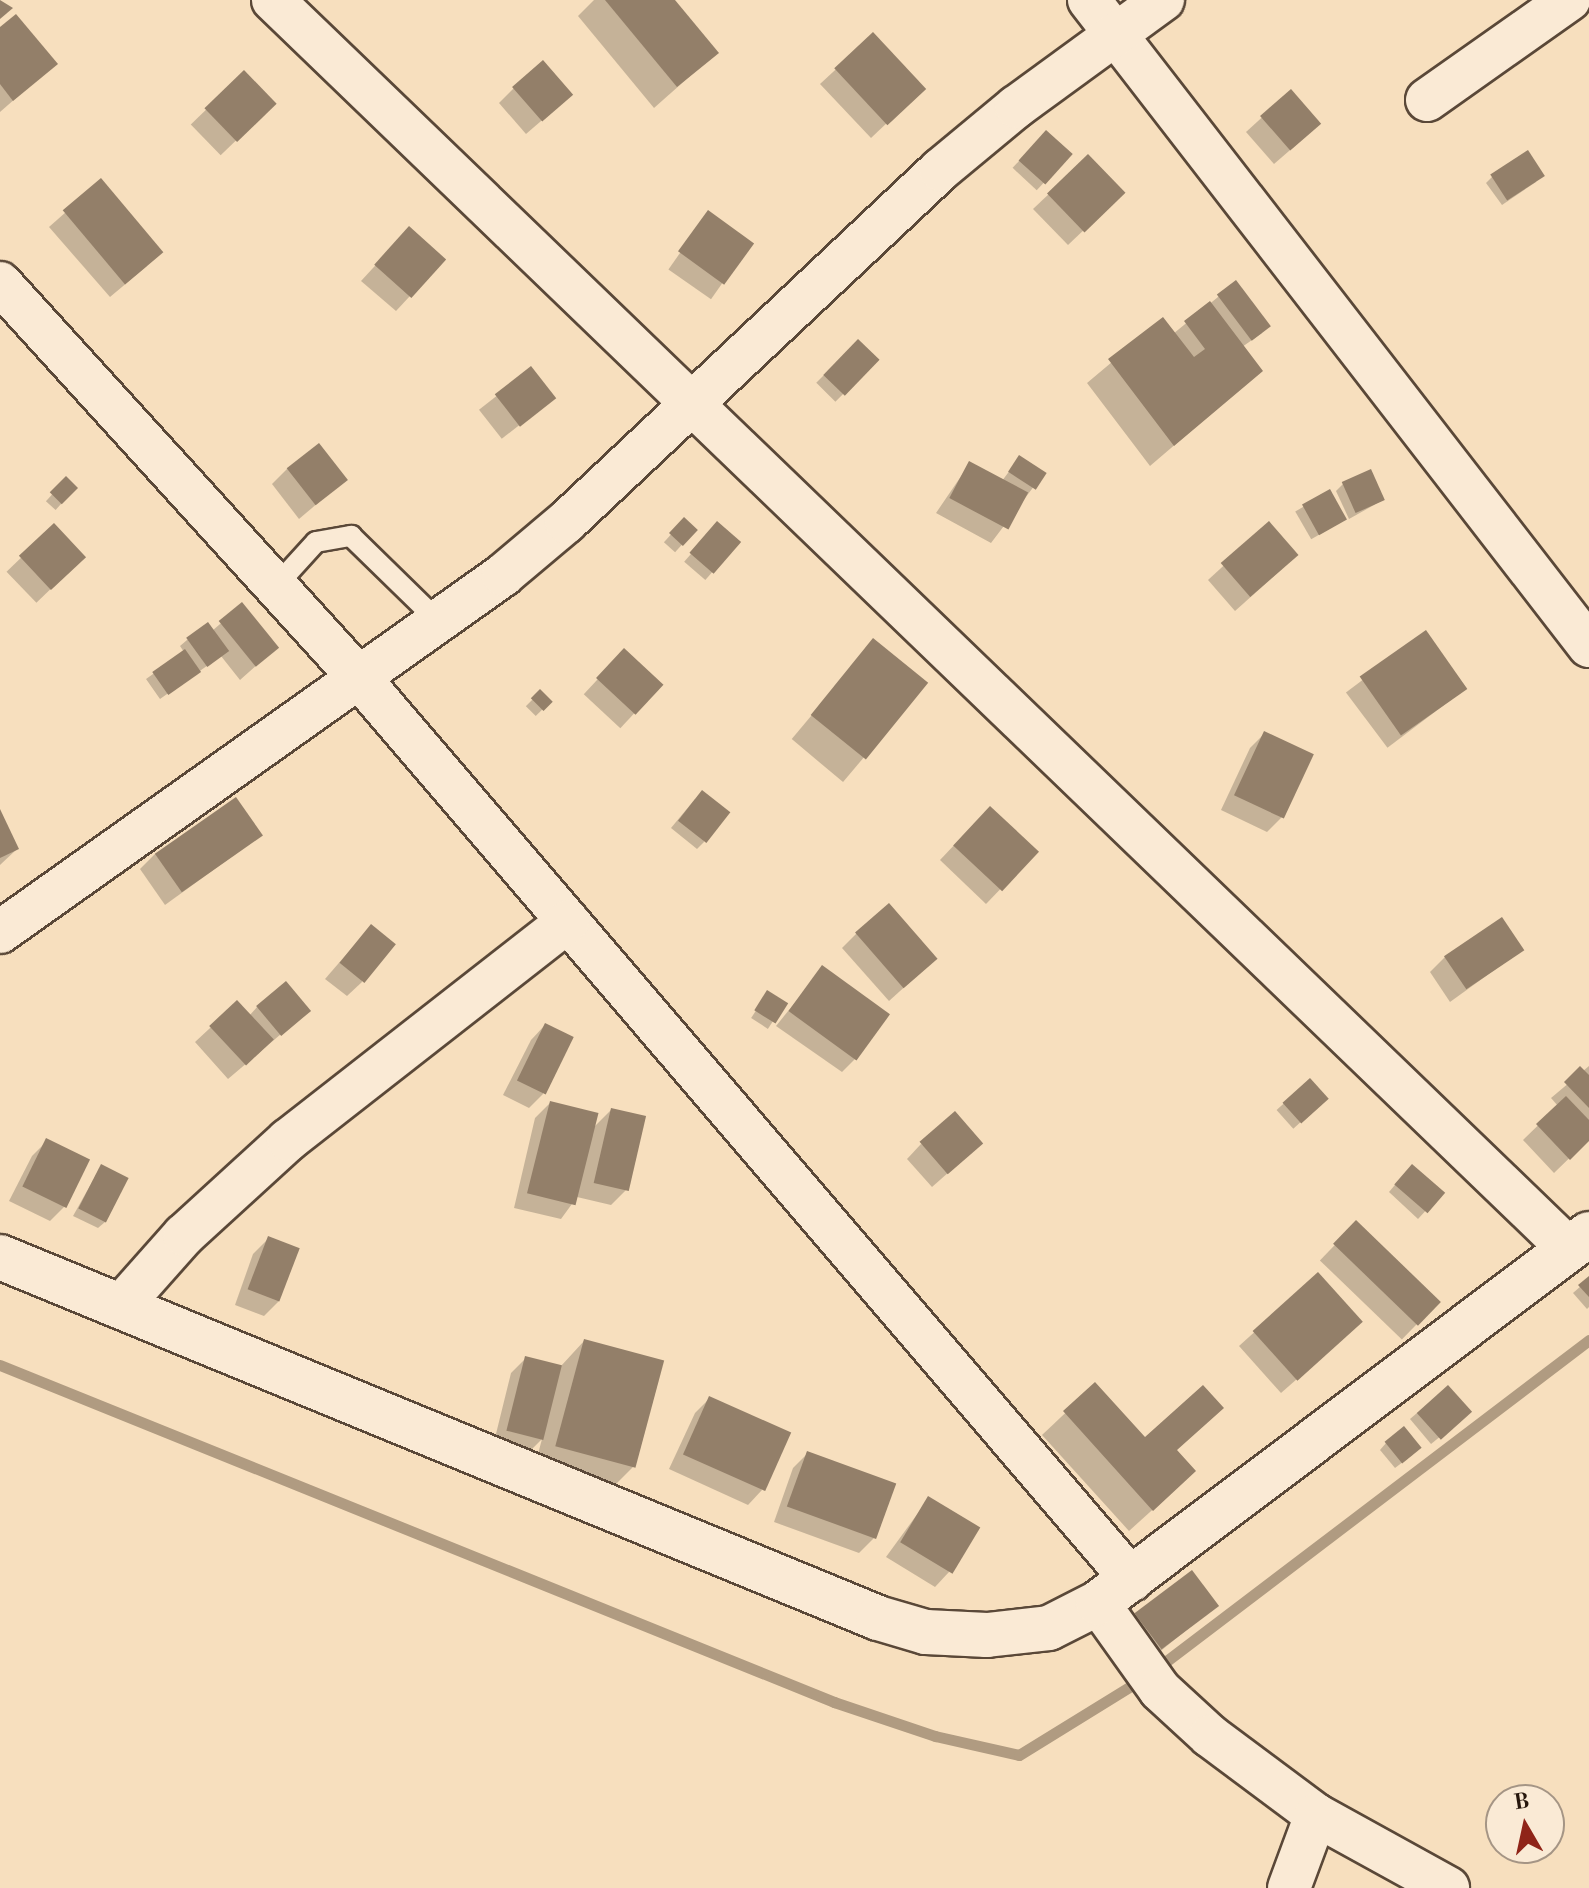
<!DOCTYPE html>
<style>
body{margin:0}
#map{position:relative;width:1589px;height:1888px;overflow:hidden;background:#f7dfbe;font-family:"Old Standard TT",serif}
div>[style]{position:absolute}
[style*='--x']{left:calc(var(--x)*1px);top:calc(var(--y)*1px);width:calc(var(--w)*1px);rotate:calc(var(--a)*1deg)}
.shadow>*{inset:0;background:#0003;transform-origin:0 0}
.stream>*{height:11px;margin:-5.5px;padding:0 5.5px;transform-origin:5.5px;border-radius:5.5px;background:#b09b81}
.building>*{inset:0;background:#937f69;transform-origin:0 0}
.roads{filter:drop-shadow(2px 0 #5a4838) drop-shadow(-2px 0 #5a4838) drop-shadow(0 2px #5a4838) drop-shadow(0 -2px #5a4838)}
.service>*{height:20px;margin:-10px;padding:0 10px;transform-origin:10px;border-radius:10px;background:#faead5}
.minor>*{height:42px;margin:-21px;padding:0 21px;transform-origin:21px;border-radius:21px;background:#faead5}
.secondary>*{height:44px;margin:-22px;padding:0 22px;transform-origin:22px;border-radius:22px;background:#faead5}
span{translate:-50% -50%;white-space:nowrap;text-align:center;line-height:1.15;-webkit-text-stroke:6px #faead5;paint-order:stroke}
.north{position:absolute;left:1485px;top:1784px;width:80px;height:80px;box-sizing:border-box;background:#faead5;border:2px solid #a59585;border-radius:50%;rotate:351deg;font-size:22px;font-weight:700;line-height:32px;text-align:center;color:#26160c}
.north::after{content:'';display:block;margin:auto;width:28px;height:36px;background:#8f2418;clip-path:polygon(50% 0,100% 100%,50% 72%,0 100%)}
</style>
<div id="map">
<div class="shadow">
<i style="clip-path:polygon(594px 0,672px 0,716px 53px,654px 108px,578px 16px)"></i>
<i style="clip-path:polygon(0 30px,55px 64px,0 112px)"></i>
<i style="clip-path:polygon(873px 35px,908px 103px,871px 138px,820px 84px)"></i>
<i style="left:244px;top:73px;width:43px;height:74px;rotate:46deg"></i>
<i style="clip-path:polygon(514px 88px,555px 109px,526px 134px,499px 103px)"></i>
<i style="clip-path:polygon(1290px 92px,1304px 138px,1274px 164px,1246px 132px)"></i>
<i style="left:1046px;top:132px;width:33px;height:49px;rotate:43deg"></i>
<i style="clip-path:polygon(1088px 157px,1108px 207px,1068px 245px,1033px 209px)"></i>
<i style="clip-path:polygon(1493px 176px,1536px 182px,1502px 205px,1486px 183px)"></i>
<i style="clip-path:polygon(101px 181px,147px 266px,110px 297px,49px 227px)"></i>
<i style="left:708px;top:213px;width:52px;height:69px;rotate:35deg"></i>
<i style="clip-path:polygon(409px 229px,410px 296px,396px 311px,361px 281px)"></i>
<i style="clip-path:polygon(1235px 283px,1262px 333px,1242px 347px,1261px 371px,1150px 466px,1087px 383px,1162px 320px,1173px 334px)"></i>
<i style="left:858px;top:341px;width:27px;height:59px;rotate:45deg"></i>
<i style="left:531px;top:369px;width:37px;height:66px;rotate:52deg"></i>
<i style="clip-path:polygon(1019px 458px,1044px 473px,991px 543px,936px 513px,970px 463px,1002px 481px)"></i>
<i style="clip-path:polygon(287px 469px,345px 480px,299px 519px,272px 484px)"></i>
<i style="left:66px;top:479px;width:13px;height:30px;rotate:42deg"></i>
<i style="clip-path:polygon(1343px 484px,1383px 500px,1349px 519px,1336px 491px)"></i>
<i style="left:1329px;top:492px;width:32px;height:39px;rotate:60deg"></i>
<i style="left:684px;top:520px;width:15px;height:30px;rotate:42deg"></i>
<i style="left:717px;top:524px;width:28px;height:50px;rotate:41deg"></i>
<i style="clip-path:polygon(1269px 524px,1282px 569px,1235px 611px,1208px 580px)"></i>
<i style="left:54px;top:526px;width:43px;height:66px;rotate:46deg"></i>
<i style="clip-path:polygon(242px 605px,276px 648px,240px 680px,221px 656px,160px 699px,146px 679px,184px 652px,180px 646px,187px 640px,208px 625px,212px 631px)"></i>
<i style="left:1425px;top:633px;width:69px;height:99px;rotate:53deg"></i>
<i style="left:874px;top:641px;width:67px;height:128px;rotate:40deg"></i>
<i style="left:624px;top:651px;width:50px;height:59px;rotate:43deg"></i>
<i style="left:540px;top:692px;width:14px;height:20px;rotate:45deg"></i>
<i style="clip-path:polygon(1265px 733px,1282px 817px,1267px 832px,1221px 810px,1250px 748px)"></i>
<i style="clip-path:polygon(695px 799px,704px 842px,697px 849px,671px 828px)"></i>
<i style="clip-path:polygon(0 814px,17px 849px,0 865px)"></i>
<i style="clip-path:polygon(975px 823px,1036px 852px,986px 904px,940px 860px)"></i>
<i style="clip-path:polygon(260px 836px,165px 905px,140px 869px,155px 854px)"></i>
<i style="clip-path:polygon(857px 933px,920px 973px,889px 1001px,842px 948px)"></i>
<i style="clip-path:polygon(357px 942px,362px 982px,347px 996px,325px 979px)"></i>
<i style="clip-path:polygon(1522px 950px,1450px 1002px,1430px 972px,1445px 957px)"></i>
<i style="clip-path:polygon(823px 968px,856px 1058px,842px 1072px,776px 1026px)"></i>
<i style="left:768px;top:992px;width:20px;height:31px;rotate:33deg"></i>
<i style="clip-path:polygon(237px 1003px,249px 1016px,257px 1007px,301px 1017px,228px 1079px,195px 1042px)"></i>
<i style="clip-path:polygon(545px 1025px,543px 1094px,529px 1108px,503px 1095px,531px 1040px)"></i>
<i style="clip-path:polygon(1589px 1066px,1589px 1139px,1554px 1173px,1523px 1140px,1558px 1106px,1551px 1098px)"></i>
<i style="left:1310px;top:1080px;width:25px;height:45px;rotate:48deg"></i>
<i style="clip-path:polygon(550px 1103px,594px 1127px,611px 1110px,626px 1190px,611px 1205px,577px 1197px,561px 1219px,514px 1208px,535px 1118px)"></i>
<i style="clip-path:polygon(47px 1141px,64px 1207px,50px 1221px,9px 1201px,32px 1156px)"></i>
<i style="clip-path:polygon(921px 1144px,966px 1157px,932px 1187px,907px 1159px)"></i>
<i style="clip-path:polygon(101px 1166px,105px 1222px,98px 1228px,73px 1216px)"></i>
<i style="clip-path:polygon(1405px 1173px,1442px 1193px,1418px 1219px,1389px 1192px)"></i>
<i style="left:1356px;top:1223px;width:114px;height:52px;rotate:44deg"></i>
<i style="clip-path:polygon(268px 1239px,279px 1301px,264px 1316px,235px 1305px,253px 1254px)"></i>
<i style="clip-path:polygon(1318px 1275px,1346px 1336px,1281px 1393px,1239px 1346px)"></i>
<i style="clip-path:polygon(1589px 1279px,1589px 1307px,1587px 1309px,1573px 1293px)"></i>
<i style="clip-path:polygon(584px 1341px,633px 1467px,611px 1489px,534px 1469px,542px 1439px,527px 1454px,493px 1446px,511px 1373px,526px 1358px,561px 1366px)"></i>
<i style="clip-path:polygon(1095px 1385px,1144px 1440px,1171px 1493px,1129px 1531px,1042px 1435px)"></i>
<i style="clip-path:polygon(710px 1398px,762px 1490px,748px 1505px,669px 1469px,695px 1413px)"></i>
<i style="clip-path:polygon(1417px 1413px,1462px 1419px,1431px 1444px,1410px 1419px)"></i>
<i style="clip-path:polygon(1386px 1443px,1412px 1455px,1395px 1468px,1380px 1450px)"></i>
<i style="clip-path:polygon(808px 1453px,874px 1538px,859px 1553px,774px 1522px,793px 1468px)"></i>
<i style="clip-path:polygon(929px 1498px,949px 1572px,935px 1587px,886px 1557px)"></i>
<i style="clip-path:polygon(1216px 1606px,1147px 1662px,1122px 1630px,1136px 1615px)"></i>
</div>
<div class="stream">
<i style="--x:0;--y:1365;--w:900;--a:22"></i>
<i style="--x:834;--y:1702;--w:107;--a:18.6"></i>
<i style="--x:935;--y:1736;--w:86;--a:12.7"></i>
<i style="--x:1019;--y:1755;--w:145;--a:-31.7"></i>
<i style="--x:1156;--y:1669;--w:544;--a:-37.23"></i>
</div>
<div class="building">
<i style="clip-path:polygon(0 0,13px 8px,0 19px)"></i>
<i style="clip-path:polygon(605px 0,675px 0,719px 53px,677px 87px)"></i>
<i style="clip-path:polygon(16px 14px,58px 64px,13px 101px,0 84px,0 27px)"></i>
<i style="left:873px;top:32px;width:78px;height:53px;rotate:47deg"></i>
<i style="left:543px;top:60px;width:46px;height:41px;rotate:49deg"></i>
<i style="left:244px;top:70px;width:47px;height:55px;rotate:46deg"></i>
<i style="left:1291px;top:89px;width:46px;height:41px;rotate:49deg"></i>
<i style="left:1046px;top:130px;width:36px;height:41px;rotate:42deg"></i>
<i style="left:1528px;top:150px;width:31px;height:45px;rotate:57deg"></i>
<i style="left:1088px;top:154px;width:54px;height:57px;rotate:46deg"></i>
<i style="left:101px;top:178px;width:97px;height:50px;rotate:50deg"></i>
<i style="left:708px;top:210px;width:57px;height:51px;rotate:36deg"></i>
<i style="left:409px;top:226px;width:50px;height:52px;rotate:42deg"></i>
<i style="left:1236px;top:280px;width:58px;height:24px;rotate:53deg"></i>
<i style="clip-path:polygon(1210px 301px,1263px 371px,1174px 446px,1108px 359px,1163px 317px,1194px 357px,1205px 349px,1184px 321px)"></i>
<i style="left:858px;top:339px;width:30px;height:50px;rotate:44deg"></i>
<i style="left:531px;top:366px;width:41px;height:46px;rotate:52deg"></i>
<i style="left:319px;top:443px;width:47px;height:41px;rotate:52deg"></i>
<i style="left:1019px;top:455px;width:33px;height:20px;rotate:33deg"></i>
<i style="left:969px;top:461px;width:67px;height:42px;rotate:28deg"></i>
<i style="left:1371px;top:469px;width:34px;height:32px;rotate:66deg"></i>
<i style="left:66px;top:476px;width:17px;height:23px;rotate:45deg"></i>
<i style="left:1330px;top:489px;width:35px;height:32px;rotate:61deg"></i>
<i style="left:684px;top:517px;width:19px;height:22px;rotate:43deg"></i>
<i style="left:717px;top:521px;width:32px;height:42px;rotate:41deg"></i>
<i style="left:1269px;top:521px;width:45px;height:64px;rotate:49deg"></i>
<i style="left:54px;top:523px;width:47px;height:48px;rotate:47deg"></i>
<i style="left:242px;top:602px;width:59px;height:30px;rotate:51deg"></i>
<i style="left:208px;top:622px;width:36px;height:27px;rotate:54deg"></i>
<i style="left:1426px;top:630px;width:72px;height:81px;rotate:55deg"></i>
<i style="left:873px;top:638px;width:71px;height:99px;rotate:39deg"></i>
<i style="left:624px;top:648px;width:54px;height:41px;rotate:43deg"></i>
<i style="left:185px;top:649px;width:28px;height:40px;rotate:55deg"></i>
<i style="left:540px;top:689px;width:18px;height:13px;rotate:45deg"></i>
<i style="left:1264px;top:731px;width:55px;height:71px;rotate:25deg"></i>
<i style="left:702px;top:790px;width:36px;height:39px;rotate:38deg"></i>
<i style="left:236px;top:797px;width:47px;height:99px;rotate:55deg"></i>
<i style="left:990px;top:806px;width:67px;height:54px;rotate:43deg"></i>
<i style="clip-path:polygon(0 809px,19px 849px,0 858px)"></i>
<i style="left:889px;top:903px;width:74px;height:45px;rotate:49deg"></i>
<i style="left:1502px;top:917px;width:40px;height:70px;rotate:56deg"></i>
<i style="left:371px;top:924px;width:32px;height:50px;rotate:39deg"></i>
<i style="left:822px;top:965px;width:84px;height:57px;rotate:36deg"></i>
<i style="left:286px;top:981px;width:39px;height:39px;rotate:50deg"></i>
<i style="left:767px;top:990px;width:25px;height:24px;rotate:32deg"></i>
<i style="left:237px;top:1000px;width:54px;height:38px;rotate:47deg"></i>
<i style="left:545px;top:1023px;width:32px;height:64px;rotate:26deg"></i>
<i style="clip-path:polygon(1580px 1066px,1589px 1075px,1589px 1108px,1564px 1082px)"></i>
<i style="left:1310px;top:1078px;width:28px;height:37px;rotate:48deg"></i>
<i style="clip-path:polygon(1566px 1096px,1589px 1120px,1589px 1141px,1570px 1160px,1536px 1124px)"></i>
<i style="left:550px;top:1101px;width:50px;height:95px;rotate:14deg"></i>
<i style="left:611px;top:1108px;width:36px;height:77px;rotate:13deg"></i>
<i style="left:955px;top:1111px;width:43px;height:47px;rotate:49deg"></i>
<i style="left:46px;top:1138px;width:49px;height:54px;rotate:26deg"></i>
<i style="left:101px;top:1164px;width:31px;height:50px;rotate:27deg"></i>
<i style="left:1412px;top:1164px;width:44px;height:27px;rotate:41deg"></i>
<i style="left:1356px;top:1220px;width:118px;height:33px;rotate:44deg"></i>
<i style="left:268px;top:1236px;width:34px;height:57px;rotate:21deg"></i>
<i style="left:1318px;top:1272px;width:67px;height:88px;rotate:48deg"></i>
<i style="clip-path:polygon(1589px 1276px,1589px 1297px,1578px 1285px)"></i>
<i style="left:584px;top:1339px;width:83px;height:111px;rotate:15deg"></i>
<i style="left:525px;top:1356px;width:38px;height:77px;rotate:14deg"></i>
<i style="clip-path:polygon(1095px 1382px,1145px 1437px,1203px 1385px,1224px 1408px,1177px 1450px,1196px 1471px,1153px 1511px,1063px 1411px)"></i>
<i style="left:1448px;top:1385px;width:36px;height:42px;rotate:48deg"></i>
<i style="left:709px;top:1396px;width:90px;height:64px;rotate:24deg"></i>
<i style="left:1404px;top:1426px;width:28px;height:25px;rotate:51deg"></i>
<i style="left:807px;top:1451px;width:95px;height:59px;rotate:20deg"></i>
<i style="left:928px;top:1496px;width:61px;height:54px;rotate:31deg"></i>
<i style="left:1192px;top:1570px;width:45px;height:72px;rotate:53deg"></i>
</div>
<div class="roads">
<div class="service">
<i style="--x:275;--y:587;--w:61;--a:-47.7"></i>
<i style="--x:316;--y:542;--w:36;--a:-10"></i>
<i style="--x:351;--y:536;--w:124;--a:44.3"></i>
</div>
<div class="minor">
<i style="--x:273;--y:0;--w:1800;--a:43.94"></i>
<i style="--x:1089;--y:0;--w:817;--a:52.26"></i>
<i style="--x:1427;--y:100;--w:174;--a:-35.2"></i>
<i style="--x:0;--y:283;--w:537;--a:47.72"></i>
<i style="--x:361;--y:680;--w:1185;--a:49.41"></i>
<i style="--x:0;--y:932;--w:617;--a:-35.36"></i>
<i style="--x:503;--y:575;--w:82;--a:-40.1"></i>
<i style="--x:566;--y:522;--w:514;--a:-43.26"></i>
<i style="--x:940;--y:170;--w:99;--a:-39.7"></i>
<i style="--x:1016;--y:107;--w:182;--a:-36.1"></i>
<i style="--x:120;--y:1307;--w:96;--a:-48.4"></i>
<i style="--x:184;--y:1235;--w:141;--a:-42.4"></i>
<i style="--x:288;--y:1140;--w:355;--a:-38"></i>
<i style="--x:1098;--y:1603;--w:107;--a:54.5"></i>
<i style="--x:1160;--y:1690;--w:68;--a:42.6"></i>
<i style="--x:1210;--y:1736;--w:132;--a:36.7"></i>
<i style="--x:1316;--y:1815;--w:151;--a:28.9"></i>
<i style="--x:1289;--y:1888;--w:78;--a:-69.7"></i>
</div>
<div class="secondary">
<i style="--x:0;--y:1257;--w:949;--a:22.35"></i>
<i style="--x:878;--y:1618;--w:50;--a:16.3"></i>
<i style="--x:926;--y:1632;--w:61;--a:2.8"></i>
<i style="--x:987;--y:1635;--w:62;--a:-6.4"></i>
<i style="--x:1049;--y:1628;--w:55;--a:-27"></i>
<i style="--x:1098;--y:1603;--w:614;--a:-36.93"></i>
</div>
</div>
<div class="north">B</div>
</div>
